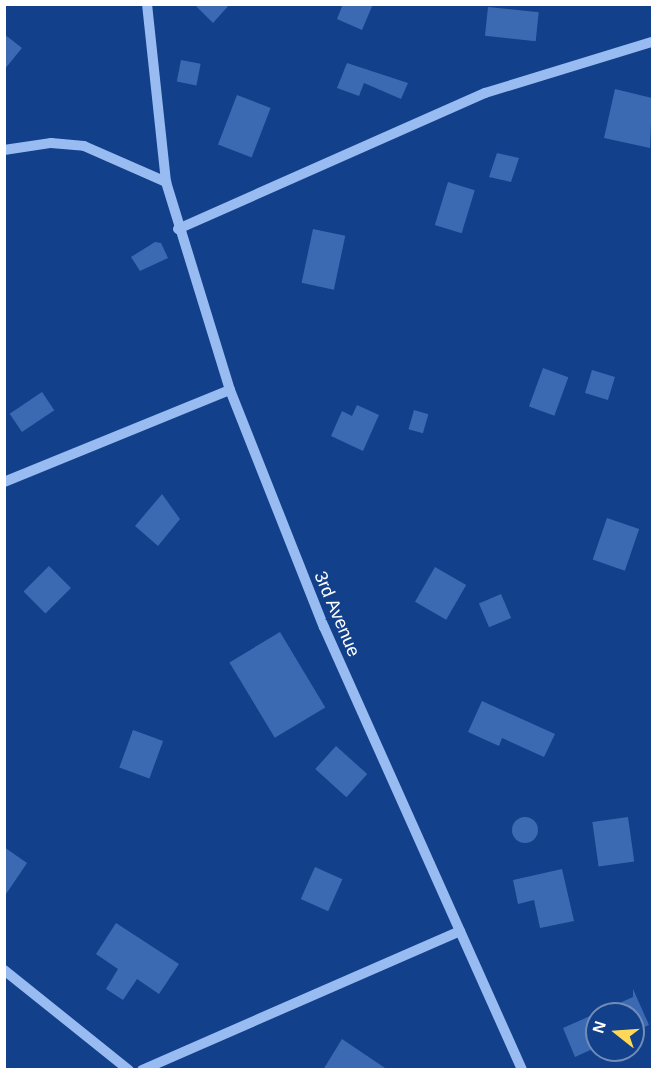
<!DOCTYPE html>
<style>
body{margin:0}
#map{position:relative;width:657px;height:1074px;overflow:hidden;background:#12408a;font-family:Arial,sans-serif}
div>[style]{position:absolute}
[style*='--x']{left:calc(var(--x)*1px);top:calc(var(--y)*1px);width:calc(var(--w)*1px);rotate:calc(var(--a)*1deg)}
.building>*{inset:0;background:#3b6ab3;transform-origin:0 0}
.round{border-radius:50%}
.minor>*{height:10px;margin:-5px;padding:0 5px;transform-origin:5px;border-radius:5px;background:#98bcf1}
span{translate:-50% -50%;white-space:nowrap;text-align:center;line-height:1.15;-webkit-text-stroke:5px #12408a;paint-order:stroke}
.street-label{font-size:18px;color:#fff}
.frame{position:absolute;inset:0;border:6px solid #fff;pointer-events:none}
.north{position:absolute;left:585px;top:1002px;width:60px;height:60px;box-sizing:border-box;background:#12408a;border:2px solid #718cb9;border-radius:50%;rotate:287deg;font-size:16px;font-weight:700;line-height:24px;text-align:center;color:#fff}
.north::after{content:'';display:block;margin:auto;width:21px;height:27px;background:#ffd858;clip-path:polygon(50% 0,100% 100%,50% 72%,0 100%)}
</style>
<div id="map">
<div class="building">
<i style="clip-path:polygon(194px 4px,230px 4px,213px 23px)"></i>
<i style="clip-path:polygon(343px 4px,373px 4px,362px 30px,337px 19px)"></i>
<i style="left:488px;top:7px;width:51px;height:29px;rotate:6deg"></i>
<i style="clip-path:polygon(4px 34px,22px 48px,4px 70px)"></i>
<i style="left:181px;top:60px;width:20px;height:22px;rotate:11deg"></i>
<i style="clip-path:polygon(347px 63px,408px 83px,401px 99px,364px 83px,359px 96px,337px 88px)"></i>
<i style="clip-path:polygon(615px 89px,652px 98px,650px 148px,604px 138px)"></i>
<i style="left:237px;top:95px;width:36px;height:53px;rotate:21deg"></i>
<i style="clip-path:polygon(497px 153px,519px 158px,511px 182px,489px 177px)"></i>
<i style="left:448px;top:182px;width:28px;height:45px;rotate:17deg"></i>
<i style="left:313px;top:229px;width:33px;height:55px;rotate:12deg"></i>
<i style="clip-path:polygon(155px 242px,161px 243px,168px 258px,140px 271px,131px 257px)"></i>
<i style="left:543px;top:368px;width:27px;height:41px;rotate:20deg"></i>
<i style="left:592px;top:370px;width:24px;height:24px;rotate:17deg"></i>
<i style="left:42px;top:392px;width:22px;height:39px;rotate:56deg"></i>
<i style="clip-path:polygon(357px 405px,379px 415px,363px 451px,331px 436px,342px 411px,352px 416px)"></i>
<i style="left:414px;top:410px;width:15px;height:20px;rotate:16deg"></i>
<i style="clip-path:polygon(162px 494px,180px 519px,158px 546px,135px 526px)"></i>
<i style="left:607px;top:518px;width:34px;height:44px;rotate:19deg"></i>
<i style="left:49px;top:566px;width:31px;height:36px;rotate:45deg"></i>
<i style="left:435px;top:567px;width:36px;height:40px;rotate:30deg"></i>
<i style="left:501px;top:594px;width:26px;height:24px;rotate:67deg"></i>
<i style="left:280px;top:632px;width:88px;height:59px;rotate:59deg"></i>
<i style="clip-path:polygon(482px 701px,555px 734px,544px 757px,502px 738px,499px 746px,468px 732px)"></i>
<i style="left:133px;top:730px;width:32px;height:40px;rotate:20deg"></i>
<i style="left:336px;top:746px;width:42px;height:31px;rotate:42deg"></i>
<i class="round" style="left:512px;top:817px;width:26px;height:26px"></i>
<i style="left:628px;top:817px;width:45px;height:36px;rotate:82deg"></i>
<i style="clip-path:polygon(4px 847px,27px 863px,4px 897px)"></i>
<i style="left:315px;top:867px;width:30px;height:35px;rotate:24deg"></i>
<i style="clip-path:polygon(562px 869px,574px 921px,540px 928px,534px 900px,518px 904px,513px 880px)"></i>
<i style="clip-path:polygon(116px 923px,179px 964px,159px 994px,137px 979px,123px 1000px,106px 989px,118px 969px,96px 954px)"></i>
<i style="clip-path:polygon(633px 989px,649px 1025px,633px 1032px,633px 1014px,597px 1014px,597px 1047px,575px 1057px,563px 1028px,633px 997px)"></i>
<i style="clip-path:polygon(342px 1039px,388px 1070px,323px 1070px)"></i>
</div>
<div class="minor">
<i style="--x:147;--y:4;--w:179;--a:83.9"></i>
<i style="--x:166;--y:182;--w:218;--a:72.9"></i>
<i style="--x:230;--y:390;--w:255;--a:68.4"></i>
<i style="--x:324;--y:627;--w:485;--a:65.9"></i>
<i style="--x:4;--y:150;--w:48;--a:-8.5"></i>
<i style="--x:51;--y:143;--w:33;--a:5"></i>
<i style="--x:84;--y:146;--w:90;--a:23.7"></i>
<i style="--x:178;--y:229;--w:336;--a:-23.9"></i>
<i style="--x:485;--y:93;--w:175;--a:-17"></i>
<i style="--x:4;--y:482;--w:244;--a:-22.2"></i>
<i style="--x:4;--y:970;--w:160;--a:38.7"></i>
<i style="--x:142;--y:1070;--w:347;--a:-23.6"></i>
</div>
<div class="street-label">
<span style="left:337px;top:614px;rotate:67deg">3rd Avenue</span>
</div>
<div class="frame"></div>
<div class="north">N</div>
</div>
